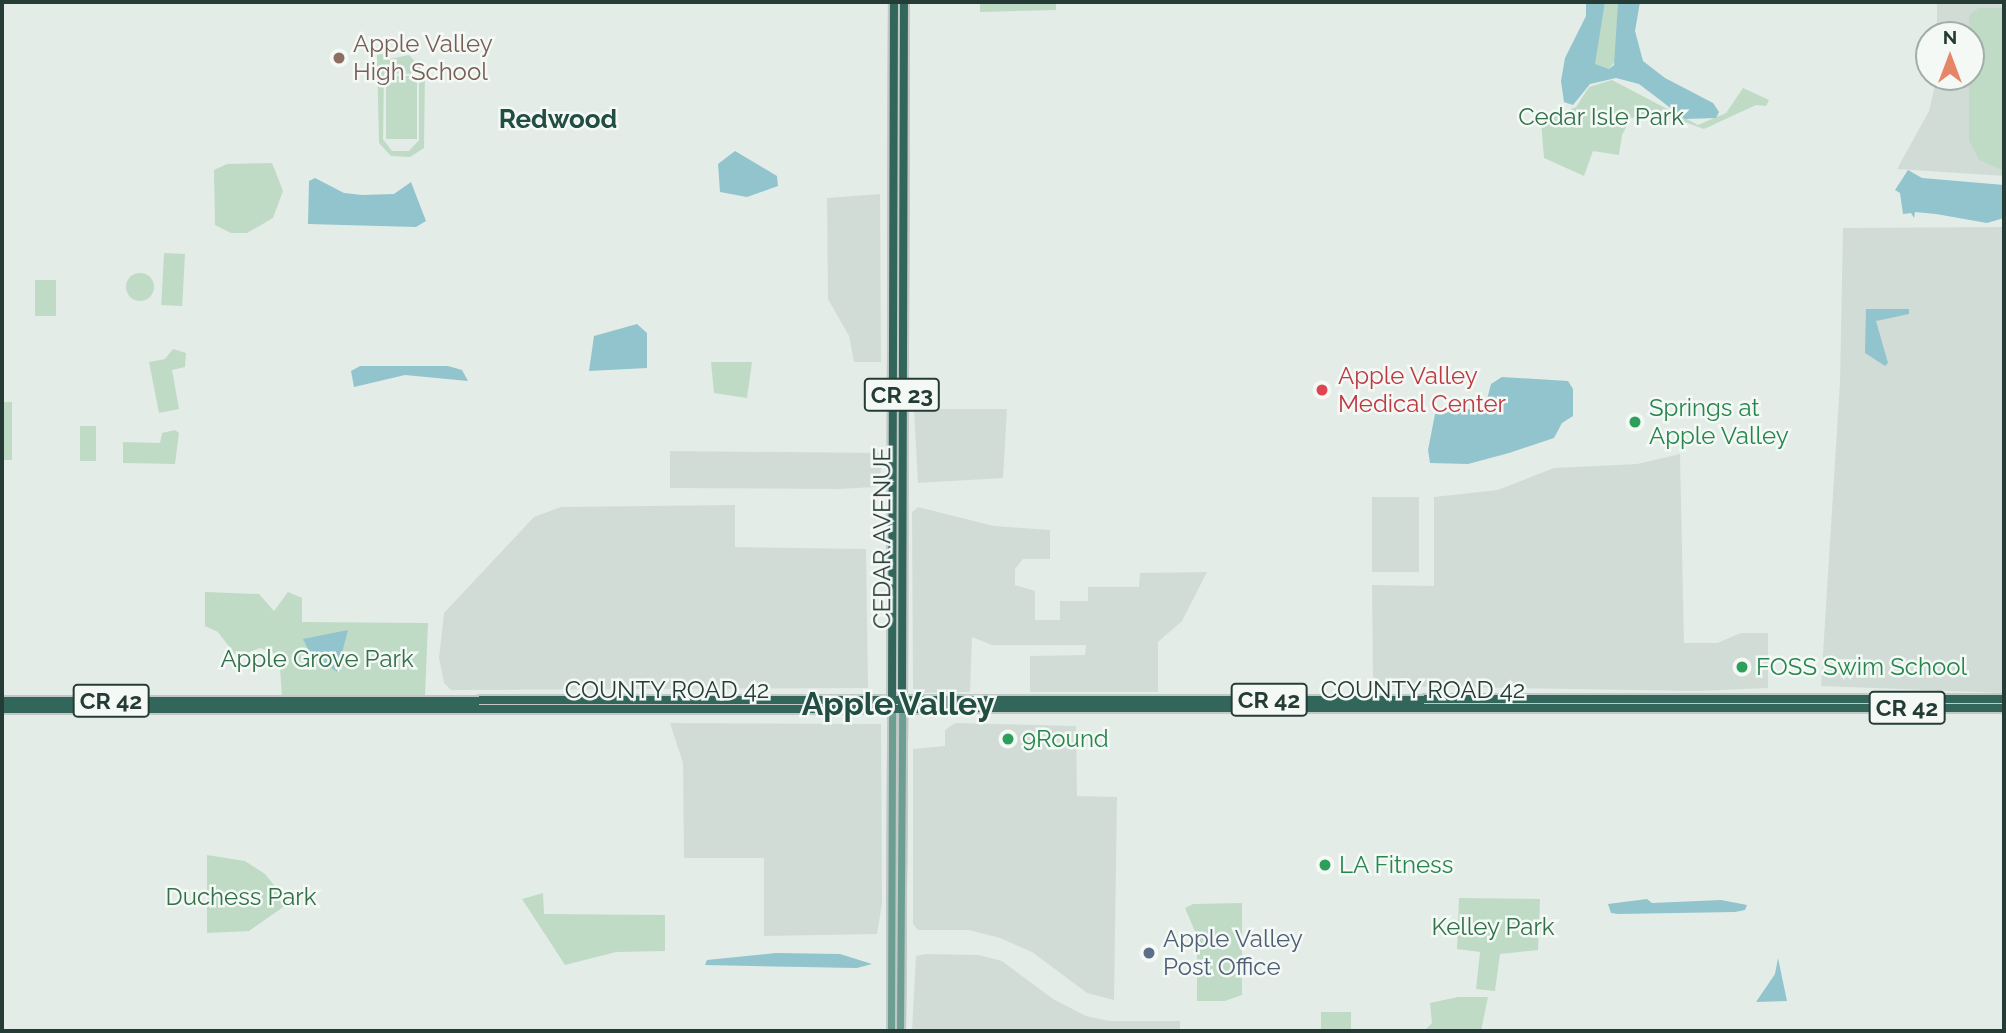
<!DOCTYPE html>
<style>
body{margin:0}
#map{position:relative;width:2006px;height:1033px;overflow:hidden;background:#e4ece8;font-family:Raleway,sans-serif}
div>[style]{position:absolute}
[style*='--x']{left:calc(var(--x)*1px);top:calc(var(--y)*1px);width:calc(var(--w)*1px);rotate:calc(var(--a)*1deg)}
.built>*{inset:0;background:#d2dcd7;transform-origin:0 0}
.green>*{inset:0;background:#bfdbc6;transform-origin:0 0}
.round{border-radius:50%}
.water>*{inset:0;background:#91c4cc}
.roads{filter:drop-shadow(2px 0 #c2c8c7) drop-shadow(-2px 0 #c2c8c7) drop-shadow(0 2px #c2c8c7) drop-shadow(0 -2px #c2c8c7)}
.primary>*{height:7px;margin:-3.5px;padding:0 3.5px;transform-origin:3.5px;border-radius:3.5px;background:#6c9e91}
.highway>*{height:8px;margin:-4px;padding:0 4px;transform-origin:4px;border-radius:4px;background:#33665b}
.dots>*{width:19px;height:19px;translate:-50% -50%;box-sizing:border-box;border:4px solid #f4f9f6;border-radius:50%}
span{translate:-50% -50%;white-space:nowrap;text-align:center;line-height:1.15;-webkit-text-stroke:5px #f4f9f6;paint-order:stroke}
.shield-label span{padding:2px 5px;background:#f4f9f6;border:2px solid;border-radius:5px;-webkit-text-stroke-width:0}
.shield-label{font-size:23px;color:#253c36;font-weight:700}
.education-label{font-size:24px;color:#785e54}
.left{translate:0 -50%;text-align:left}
.park-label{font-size:24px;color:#327049}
.health-label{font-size:24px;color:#be3a42}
.leisure-label{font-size:24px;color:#27864d}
.street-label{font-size:24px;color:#253c36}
.service-label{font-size:24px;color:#4e5e75}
.neighbourhood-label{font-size:26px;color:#224d42;font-weight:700}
.district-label{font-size:32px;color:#224d42;font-weight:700}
.frame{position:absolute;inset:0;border:4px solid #253c36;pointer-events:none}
.north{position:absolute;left:1915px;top:21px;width:70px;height:70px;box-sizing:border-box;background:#f4f9f6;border:2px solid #a1ada9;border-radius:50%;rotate:0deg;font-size:19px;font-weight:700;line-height:28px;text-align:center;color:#253c36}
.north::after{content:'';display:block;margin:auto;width:24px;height:32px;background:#e68668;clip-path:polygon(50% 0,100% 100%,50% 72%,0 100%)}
</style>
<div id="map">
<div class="built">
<i style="clip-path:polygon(1937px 2px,2004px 2px,2004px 176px,1897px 169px,1929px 111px,1937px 77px,1971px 77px,1971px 35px,1937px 35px)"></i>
<i style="clip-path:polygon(880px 194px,881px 362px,854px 362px,849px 336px,828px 299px,827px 198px)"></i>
<i style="clip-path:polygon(2004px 227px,2004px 693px,1821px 686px,1840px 382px,1843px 228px)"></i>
<i style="clip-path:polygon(914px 409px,1007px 409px,1003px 478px,918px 483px)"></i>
<i style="clip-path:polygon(670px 451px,882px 453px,880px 481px,875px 487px,838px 489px,670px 488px)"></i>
<i style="clip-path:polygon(1680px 454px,1684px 643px,1717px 643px,1741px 633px,1768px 633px,1768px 688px,1698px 691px,1381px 686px,1373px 679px,1372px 585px,1434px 586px,1434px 497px,1498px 490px,1554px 468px,1637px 464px)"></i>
<i style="left:1372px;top:497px;width:47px;height:75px"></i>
<i style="clip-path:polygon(735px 505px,735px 547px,866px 549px,868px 688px,451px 690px,444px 683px,439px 658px,444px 613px,534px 517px,561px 507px)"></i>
<i style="clip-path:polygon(918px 507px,994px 526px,1050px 530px,1050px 559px,1023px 559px,1015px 569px,1015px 585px,1035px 591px,1035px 620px,1060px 620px,1060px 601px,1088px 601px,1088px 587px,1139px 587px,1140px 573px,1207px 572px,1182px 621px,1158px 642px,1158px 692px,1030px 692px,1030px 656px,1085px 655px,1086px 645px,992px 645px,972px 637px,970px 692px,918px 693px,913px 688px,912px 512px)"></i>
<i style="clip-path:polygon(670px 723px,881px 724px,882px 904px,877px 934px,764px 936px,764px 858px,684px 858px,683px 763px)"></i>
<i style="clip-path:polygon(955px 723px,1076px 726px,1077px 796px,1117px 797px,1114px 1000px,1087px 993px,1032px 952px,1000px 938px,969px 930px,918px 930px,913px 924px,913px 749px,945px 746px,945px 730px)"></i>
<i style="clip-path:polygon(926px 954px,979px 955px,1002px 961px,1053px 999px,1086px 1016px,1109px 1021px,1180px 1021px,1180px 1031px,912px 1031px,916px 956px)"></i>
</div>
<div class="green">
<i style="clip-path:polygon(980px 2px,1056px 2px,1056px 10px,980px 12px)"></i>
<i style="clip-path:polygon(1605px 2px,1618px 2px,1615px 61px,1609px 69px,1594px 64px)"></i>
<i style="clip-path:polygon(1978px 8px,2004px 8px,2004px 171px,1979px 160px,1969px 141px,1969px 16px)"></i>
<i style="clip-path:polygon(evenodd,377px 54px,384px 54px,385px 60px,409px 55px,425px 72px,424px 148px,410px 157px,391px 156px,379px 143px,377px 54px,384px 73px,419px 74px,419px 140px,409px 151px,392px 151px,383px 139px,384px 73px)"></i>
<i style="left:386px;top:76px;width:31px;height:63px"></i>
<i style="clip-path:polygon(1612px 80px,1698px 125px,1726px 113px,1743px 88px,1769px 100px,1766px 106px,1756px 105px,1704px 129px,1660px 113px,1631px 118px,1622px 135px,1619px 155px,1593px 151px,1584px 176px,1544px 158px,1541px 121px,1576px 107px,1589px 87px)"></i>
<i style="clip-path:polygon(272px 163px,283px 191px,273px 218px,247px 233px,231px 233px,215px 225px,214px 170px,227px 164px)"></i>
<i style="left:164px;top:253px;width:21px;height:52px;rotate:3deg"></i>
<i class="round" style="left:126px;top:273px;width:28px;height:28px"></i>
<i style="left:35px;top:280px;width:21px;height:36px"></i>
<i style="clip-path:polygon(173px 349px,186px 353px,185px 367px,172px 370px,179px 409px,159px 413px,149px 362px,165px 359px)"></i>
<i style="clip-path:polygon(711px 362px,752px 362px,747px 398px,714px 393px)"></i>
<i style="left:2px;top:402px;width:10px;height:58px"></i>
<i style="left:80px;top:426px;width:16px;height:35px"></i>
<i style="clip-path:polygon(175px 430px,179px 433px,175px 464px,123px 463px,123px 442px,160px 443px,162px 433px)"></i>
<i style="clip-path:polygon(205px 592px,259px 594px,274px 611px,288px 592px,302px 598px,302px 622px,428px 623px,425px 695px,282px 697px,280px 668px,274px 653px,260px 648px,237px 657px,218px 632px,205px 626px)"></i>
<i style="clip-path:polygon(207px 855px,245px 861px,265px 874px,289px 903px,249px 931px,207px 933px)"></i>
<i style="clip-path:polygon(543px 893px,544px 914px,665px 915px,665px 951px,616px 952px,565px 965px,522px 899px)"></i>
<i style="clip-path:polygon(1459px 898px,1540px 899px,1538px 950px,1500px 954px,1495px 991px,1476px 989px,1480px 952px,1457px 949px)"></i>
<i style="clip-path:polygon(1242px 903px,1242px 995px,1225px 1001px,1197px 1001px,1197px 936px,1185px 908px,1193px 904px)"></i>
<i style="clip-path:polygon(1458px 997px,1488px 997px,1481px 1031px,1426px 1029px,1432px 1023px,1430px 1003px)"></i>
<i style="left:1321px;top:1012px;width:30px;height:19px"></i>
</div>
<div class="water">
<i style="clip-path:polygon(1586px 2px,1605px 2px,1595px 64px,1609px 69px,1614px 65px,1618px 2px,1640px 2px,1635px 31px,1643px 61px,1665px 78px,1713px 103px,1719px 112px,1716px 118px,1685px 119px,1639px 84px,1616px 78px,1590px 84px,1573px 105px,1564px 102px,1561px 81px,1565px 58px,1586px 16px)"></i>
<i style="clip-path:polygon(735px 151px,777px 176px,778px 186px,747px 197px,720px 192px,718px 164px)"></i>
<i style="clip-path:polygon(1908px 170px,1922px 178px,2004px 185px,2004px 218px,1987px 223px,1936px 214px,1915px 212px,1914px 218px,1911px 213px,1903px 214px,1900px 193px,1895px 190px)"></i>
<i style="clip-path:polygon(315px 178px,344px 193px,362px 195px,394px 194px,411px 182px,426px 221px,416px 227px,308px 224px,309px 181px)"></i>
<i style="clip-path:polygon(1866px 309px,1909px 309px,1909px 314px,1876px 321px,1888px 363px,1885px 366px,1865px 353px)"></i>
<i style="clip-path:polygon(637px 324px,647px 333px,647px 368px,589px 371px,594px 336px)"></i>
<i style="clip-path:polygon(360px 366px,448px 366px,462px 370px,468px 381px,405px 375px,354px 387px,351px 371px)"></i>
<i style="clip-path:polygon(1502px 377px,1568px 381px,1573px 389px,1573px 416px,1562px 423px,1554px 438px,1509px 453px,1468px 464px,1430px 463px,1428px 450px,1435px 414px,1485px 407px,1491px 384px)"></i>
<i style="clip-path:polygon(348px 630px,337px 672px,310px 653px,303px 639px)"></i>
<i style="clip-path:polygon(1647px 899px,1652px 903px,1721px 900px,1747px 905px,1745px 910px,1735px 912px,1618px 914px,1611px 913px,1608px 904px)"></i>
<i style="clip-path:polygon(776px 953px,840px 954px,872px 964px,857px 968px,705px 965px,707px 960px)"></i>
<i style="clip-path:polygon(1778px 958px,1787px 1001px,1756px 1002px,1775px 974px)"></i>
</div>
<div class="roads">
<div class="primary">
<i style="--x:891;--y:1031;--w:320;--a:-89.8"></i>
<i style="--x:900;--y:1031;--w:320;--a:-89.6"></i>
</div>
<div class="highway">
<i style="--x:2;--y:701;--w:2002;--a:-0.06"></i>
<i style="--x:892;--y:705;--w:703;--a:-89.84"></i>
<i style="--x:902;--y:705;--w:703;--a:-89.84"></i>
<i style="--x:2;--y:709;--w:2002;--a:-0.03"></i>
</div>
</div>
<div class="dots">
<i style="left:339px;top:58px;background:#8d6e63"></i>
<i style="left:1322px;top:390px;background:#e0444e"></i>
<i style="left:1635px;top:422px;background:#2e9e5b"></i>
<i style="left:1742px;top:667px;background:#2e9e5b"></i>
<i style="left:1008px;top:739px;background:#2e9e5b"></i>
<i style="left:1325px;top:865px;background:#2e9e5b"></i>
<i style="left:1149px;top:953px;background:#5c6f8a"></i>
</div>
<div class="shield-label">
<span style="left:902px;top:395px">CR 23</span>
<span style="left:1269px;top:700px">CR 42</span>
<span style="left:111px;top:701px">CR 42</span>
<span style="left:1907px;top:708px">CR 42</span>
</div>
<div class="education-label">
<span class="left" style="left:353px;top:58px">Apple Valley<br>High School</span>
</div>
<div class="park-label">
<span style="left:1601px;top:117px">Cedar Isle Park</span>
<span style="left:317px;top:659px">Apple Grove Park</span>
<span style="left:241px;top:897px">Duchess Park</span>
<span style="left:1493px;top:927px">Kelley Park</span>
</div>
<div class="health-label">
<span class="left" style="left:1338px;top:390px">Apple Valley<br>Medical Center</span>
</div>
<div class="leisure-label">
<span class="left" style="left:1649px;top:422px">Springs at<br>Apple Valley</span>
<span class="left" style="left:1756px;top:667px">FOSS Swim School</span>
<span class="left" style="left:1022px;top:739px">9Round</span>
<span class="left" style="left:1339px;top:865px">LA Fitness</span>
</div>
<div class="street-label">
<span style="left:882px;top:538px;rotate:-90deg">CEDAR AVENUE</span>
<span style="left:667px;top:690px">COUNTY ROAD 42</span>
<span style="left:1423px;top:690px">COUNTY ROAD 42</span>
</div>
<div class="service-label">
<span class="left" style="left:1163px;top:953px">Apple Valley<br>Post Office</span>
</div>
<div class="neighbourhood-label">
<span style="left:558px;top:120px">Redwood</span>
</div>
<div class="district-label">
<span style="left:898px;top:704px">Apple Valley</span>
</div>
<div class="frame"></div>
<div class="north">N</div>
</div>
